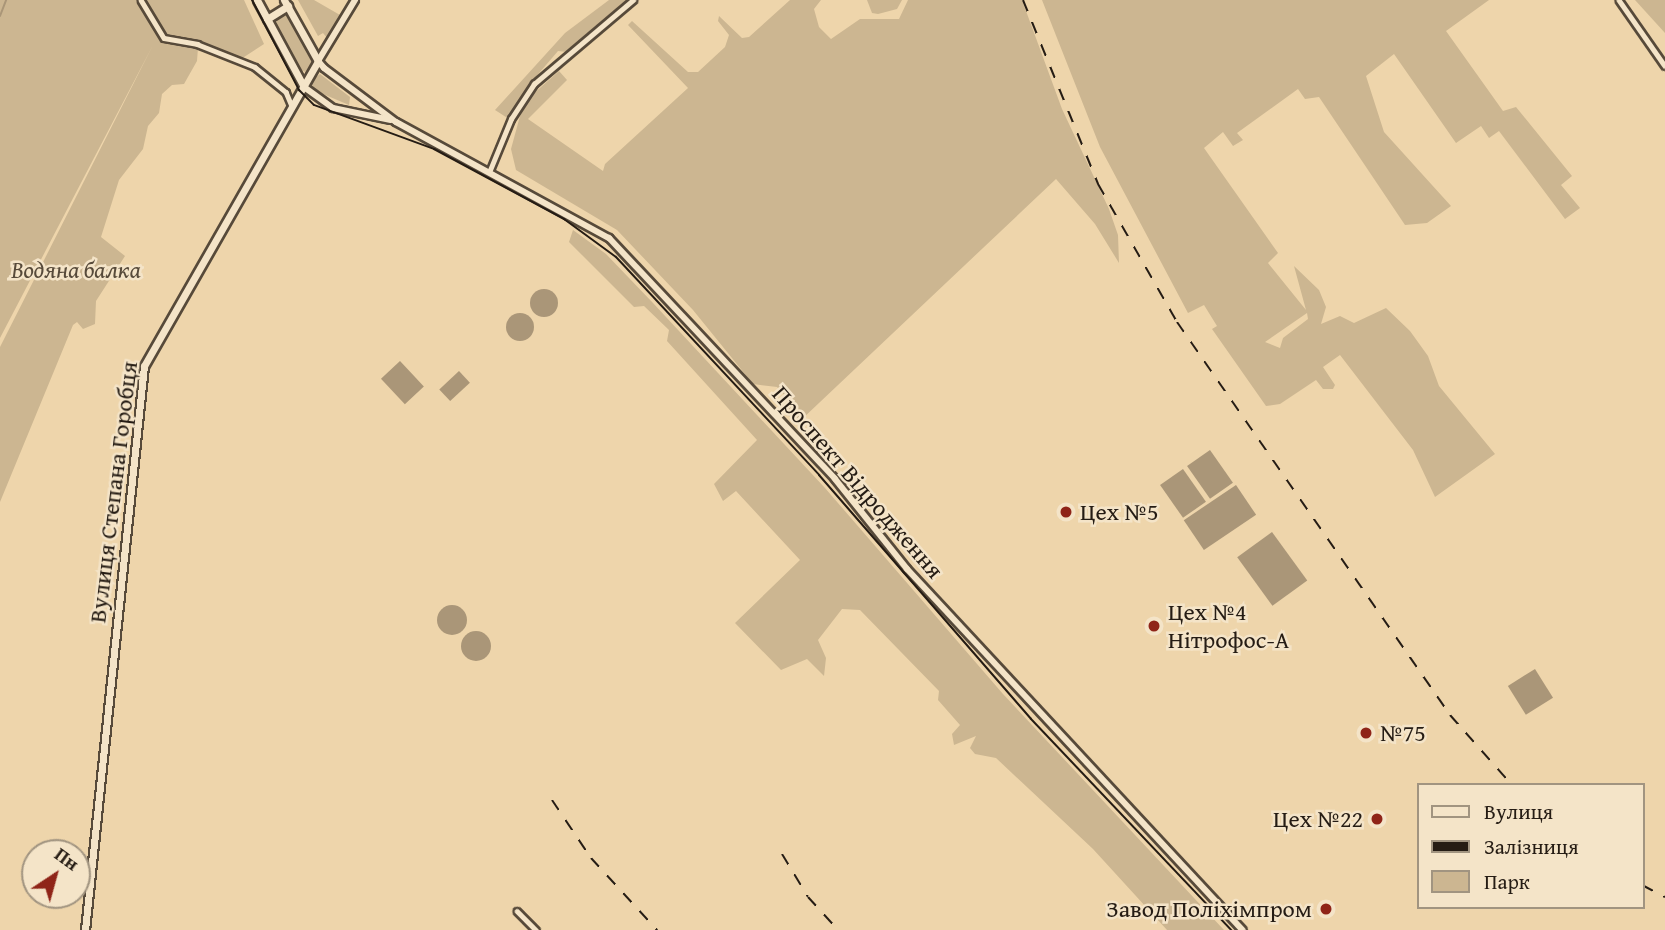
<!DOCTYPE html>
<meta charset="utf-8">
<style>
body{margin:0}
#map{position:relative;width:1665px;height:930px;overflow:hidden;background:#eed5ab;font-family:"Gentium Book Plus",serif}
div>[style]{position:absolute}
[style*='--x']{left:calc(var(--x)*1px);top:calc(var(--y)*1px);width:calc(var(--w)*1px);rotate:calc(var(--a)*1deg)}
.green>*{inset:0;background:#ccb691}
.water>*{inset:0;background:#aa9678;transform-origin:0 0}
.round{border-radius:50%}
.stream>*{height:2px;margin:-1px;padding:0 1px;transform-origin:1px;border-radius:1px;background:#aa9678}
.roads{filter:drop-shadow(2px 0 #574a3a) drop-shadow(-2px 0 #574a3a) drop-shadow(0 2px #574a3a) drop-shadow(0 -2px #574a3a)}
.minor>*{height:4.5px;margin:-2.25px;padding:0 2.25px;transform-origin:2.25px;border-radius:2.25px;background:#f4e4c8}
.tertiary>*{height:6px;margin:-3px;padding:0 3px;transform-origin:3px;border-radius:3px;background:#f4e4c8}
.secondary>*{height:7px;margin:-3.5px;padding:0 3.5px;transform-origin:3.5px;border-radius:3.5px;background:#f4e4c8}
.tram>*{height:2px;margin:-1px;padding:0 1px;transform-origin:1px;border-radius:1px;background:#251c14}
.rail>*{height:2px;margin-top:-1px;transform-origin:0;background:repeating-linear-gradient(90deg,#251c14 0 12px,transparent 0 24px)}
.dots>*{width:19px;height:19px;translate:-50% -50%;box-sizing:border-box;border:4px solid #f4e4c8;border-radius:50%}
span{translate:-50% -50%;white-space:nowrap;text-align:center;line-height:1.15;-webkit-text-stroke:5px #f4e4c8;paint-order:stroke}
.park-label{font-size:24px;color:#574a3a;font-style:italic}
.street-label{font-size:24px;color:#251c14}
.poi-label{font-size:24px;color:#251c14}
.left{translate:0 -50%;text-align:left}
.right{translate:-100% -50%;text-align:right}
.legend{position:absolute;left:1417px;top:783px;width:228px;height:126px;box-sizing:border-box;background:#f4e4c8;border:2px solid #a19480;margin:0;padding:9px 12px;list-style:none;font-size:21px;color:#251c14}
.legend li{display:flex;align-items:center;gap:14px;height:35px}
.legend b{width:35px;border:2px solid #a19480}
.north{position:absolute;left:21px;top:839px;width:70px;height:70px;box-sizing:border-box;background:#f4e4c8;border:2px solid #a19480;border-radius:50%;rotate:36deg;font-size:19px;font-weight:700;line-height:28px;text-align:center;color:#251c14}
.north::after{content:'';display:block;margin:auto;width:24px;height:32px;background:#8f2418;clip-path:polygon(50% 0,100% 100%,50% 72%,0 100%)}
</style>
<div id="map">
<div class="green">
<i style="clip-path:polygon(0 0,244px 0,264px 44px,241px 59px,203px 43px,157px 35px,168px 42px,198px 48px,197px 61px,184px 84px,172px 85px,162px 94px,159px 113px,148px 126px,143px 149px,119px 180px,101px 237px,125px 256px,96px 301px,95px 324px,83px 329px,77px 322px,73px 325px,0 502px,0 347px,153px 45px,0 338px)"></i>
<i style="clip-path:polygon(298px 0,314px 0,340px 15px,328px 39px,323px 33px,318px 36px)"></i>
<i style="clip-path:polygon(609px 0,628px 0,582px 41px,567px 52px,558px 51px,528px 86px,509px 119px,495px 110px,565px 33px)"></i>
<i style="clip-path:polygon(790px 0,821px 0,814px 9px,819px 27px,831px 39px,860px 19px,899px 19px,908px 0,1022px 0,1062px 109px,1109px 209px,1118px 235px,1119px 263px,1095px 224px,1056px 179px,801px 420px,779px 413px,784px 395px,777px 387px,753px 384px,693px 310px,617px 230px,516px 170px,511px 149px,520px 116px,532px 95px,559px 71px,567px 80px,528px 119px,603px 171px,605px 164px,688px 88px,628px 25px,632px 21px,688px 72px,698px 72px,725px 47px,729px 35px,718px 21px,719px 16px,742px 38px,749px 37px)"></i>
<i style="clip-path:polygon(867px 0,902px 0,897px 9px,878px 14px,872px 13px)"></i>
<i style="clip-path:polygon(evenodd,1042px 0,1489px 0,1446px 31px,1503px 111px,1516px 107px,1572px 176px,1561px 185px,1580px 208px,1565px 219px,1499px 131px,1489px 138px,1481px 126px,1456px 143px,1394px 54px,1366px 76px,1384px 132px,1451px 206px,1427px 223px,1405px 225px,1319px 97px,1305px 99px,1298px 89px,1237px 133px,1243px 140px,1233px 146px,1223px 132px,1204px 148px,1278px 253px,1268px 263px,1306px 310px,1294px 266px,1319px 290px,1326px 307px,1321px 324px,1340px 316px,1354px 323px,1386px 308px,1410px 331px,1428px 356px,1439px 386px,1495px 454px,1435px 497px,1413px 450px,1340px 355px,1323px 367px,1335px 385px,1333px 389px,1323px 389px,1316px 380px,1280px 404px,1266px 406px,1212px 329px,1217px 326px,1204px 305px,1188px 313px,1100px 147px,1042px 0,1307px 313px,1308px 319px,1283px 338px,1280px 348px,1265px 342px,1307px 313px)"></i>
<i style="clip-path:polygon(1635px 0,1665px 0,1665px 33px)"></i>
<i style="clip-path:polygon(285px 13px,314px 60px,305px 72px,299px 69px,276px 26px,277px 18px)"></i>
<i style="clip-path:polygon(320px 74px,350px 97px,349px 105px,316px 91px,310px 82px)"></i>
<i style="clip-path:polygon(573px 230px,606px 254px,653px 303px,825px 488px,1003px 694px,1224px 930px,1167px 930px,1093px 849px,996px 758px,975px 754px,970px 748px,976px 736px,954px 745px,952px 734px,960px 725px,938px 700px,939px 691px,860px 610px,842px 609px,818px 640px,826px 658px,824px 676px,807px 659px,781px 670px,735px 623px,800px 560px,736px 491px,723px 501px,714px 484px,757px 440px,667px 341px,669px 330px,644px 306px,634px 307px,569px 242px)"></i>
</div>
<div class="water">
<i class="round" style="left:530px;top:289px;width:28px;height:28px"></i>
<i class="round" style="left:506px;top:313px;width:28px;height:28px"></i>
<i style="left:400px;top:361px;width:35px;height:26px;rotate:47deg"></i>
<i style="left:459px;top:371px;width:16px;height:27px;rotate:47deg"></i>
<i style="left:1210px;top:450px;width:40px;height:28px;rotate:55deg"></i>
<i style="left:1183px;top:469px;width:40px;height:28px;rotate:55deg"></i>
<i style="left:1236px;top:485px;width:36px;height:63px;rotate:56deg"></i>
<i style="left:1272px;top:532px;width:60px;height:43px;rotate:54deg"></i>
<i class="round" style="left:437px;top:605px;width:30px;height:30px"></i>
<i class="round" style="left:461px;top:631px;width:30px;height:30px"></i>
<i style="left:1535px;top:669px;width:34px;height:32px;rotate:58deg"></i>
</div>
<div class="stream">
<i style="--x:0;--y:16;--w:17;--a:-69"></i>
</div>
<div class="roads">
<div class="minor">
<i style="--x:141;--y:0;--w:44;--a:58.8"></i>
<i style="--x:164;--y:38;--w:34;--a:10"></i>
<i style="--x:197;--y:44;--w:62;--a:21.6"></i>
<i style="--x:255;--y:67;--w:40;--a:39"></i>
<i style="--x:286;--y:92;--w:15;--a:67"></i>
<i style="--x:1619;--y:0;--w:80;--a:55.1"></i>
<i style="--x:490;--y:170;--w:55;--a:-67.6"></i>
<i style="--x:511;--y:119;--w:42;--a:-56.7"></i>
<i style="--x:534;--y:84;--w:130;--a:-40.3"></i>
<i style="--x:517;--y:911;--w:27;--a:45"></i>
</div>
<div class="tertiary">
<i style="--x:355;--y:0;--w:71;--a:121.2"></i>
<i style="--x:318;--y:61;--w:9;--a:49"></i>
<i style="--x:324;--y:68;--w:90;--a:36.9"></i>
<i style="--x:396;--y:122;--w:243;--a:28.6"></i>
<i style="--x:609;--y:238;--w:330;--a:46.8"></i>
<i style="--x:835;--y:479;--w:115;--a:51.3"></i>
<i style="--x:907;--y:569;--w:493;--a:47.1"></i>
<i style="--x:304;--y:87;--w:36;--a:36"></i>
<i style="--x:333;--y:108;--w:59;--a:11.7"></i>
</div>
<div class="secondary">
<i style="--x:257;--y:0;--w:99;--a:61.6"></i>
<i style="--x:267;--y:19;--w:25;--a:-32"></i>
<i style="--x:85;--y:930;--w:567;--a:-84.03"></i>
<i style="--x:144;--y:366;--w:351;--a:-60.3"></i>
<i style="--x:318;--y:61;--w:70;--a:-119.1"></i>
</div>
</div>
<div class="tram">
<i style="--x:252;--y:0;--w:102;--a:62.4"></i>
<i style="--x:299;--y:90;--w:21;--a:45"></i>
<i style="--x:314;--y:105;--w:128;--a:20.1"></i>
<i style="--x:434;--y:149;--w:148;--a:28.3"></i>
<i style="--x:564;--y:219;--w:64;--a:36.2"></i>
<i style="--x:616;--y:257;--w:298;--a:47"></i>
<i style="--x:819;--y:475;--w:323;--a:49"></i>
<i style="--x:1031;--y:719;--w:291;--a:46.5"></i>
</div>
<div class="rail">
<i style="--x:1023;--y:0;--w:199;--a:67.8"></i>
<i style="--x:1098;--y:184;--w:159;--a:60.2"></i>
<i style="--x:1177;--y:322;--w:479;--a:55.2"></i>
<i style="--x:1450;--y:715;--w:94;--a:48.5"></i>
<i style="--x:552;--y:800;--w:70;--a:56.1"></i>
<i style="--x:591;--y:858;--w:98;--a:47.5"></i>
<i style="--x:782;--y:854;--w:50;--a:58.8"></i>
<i style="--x:808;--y:897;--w:45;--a:47.7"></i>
<i style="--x:1642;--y:885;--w:26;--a:28"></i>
</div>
<div class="dots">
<i style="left:1066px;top:512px;background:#8f2418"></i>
<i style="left:1154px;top:626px;background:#8f2418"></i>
<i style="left:1366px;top:733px;background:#8f2418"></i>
<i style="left:1377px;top:819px;background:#8f2418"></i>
<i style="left:1326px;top:909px;background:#8f2418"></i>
</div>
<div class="park-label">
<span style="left:76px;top:270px">Водяна балка</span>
</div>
<div class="street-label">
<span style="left:858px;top:482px;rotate:49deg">Проспект Відродження</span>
<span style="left:113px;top:492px;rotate:-83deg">Вулиця Степана Горобця</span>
</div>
<div class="poi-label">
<span class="left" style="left:1080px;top:512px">Цех №5</span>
<span class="left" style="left:1168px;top:626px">Цех №4<br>Нітрофос-А</span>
<span class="left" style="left:1380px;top:733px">№75</span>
<span class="right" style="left:1363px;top:819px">Цех №22</span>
<span class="right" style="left:1312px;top:909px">Завод Поліхімпром</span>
</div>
<ul class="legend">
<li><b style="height:9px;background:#f4e4c8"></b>Вулиця</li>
<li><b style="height:9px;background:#251c14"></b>Залізниця</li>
<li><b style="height:19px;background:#ccb691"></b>Парк</li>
</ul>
<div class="north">Пн</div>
</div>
